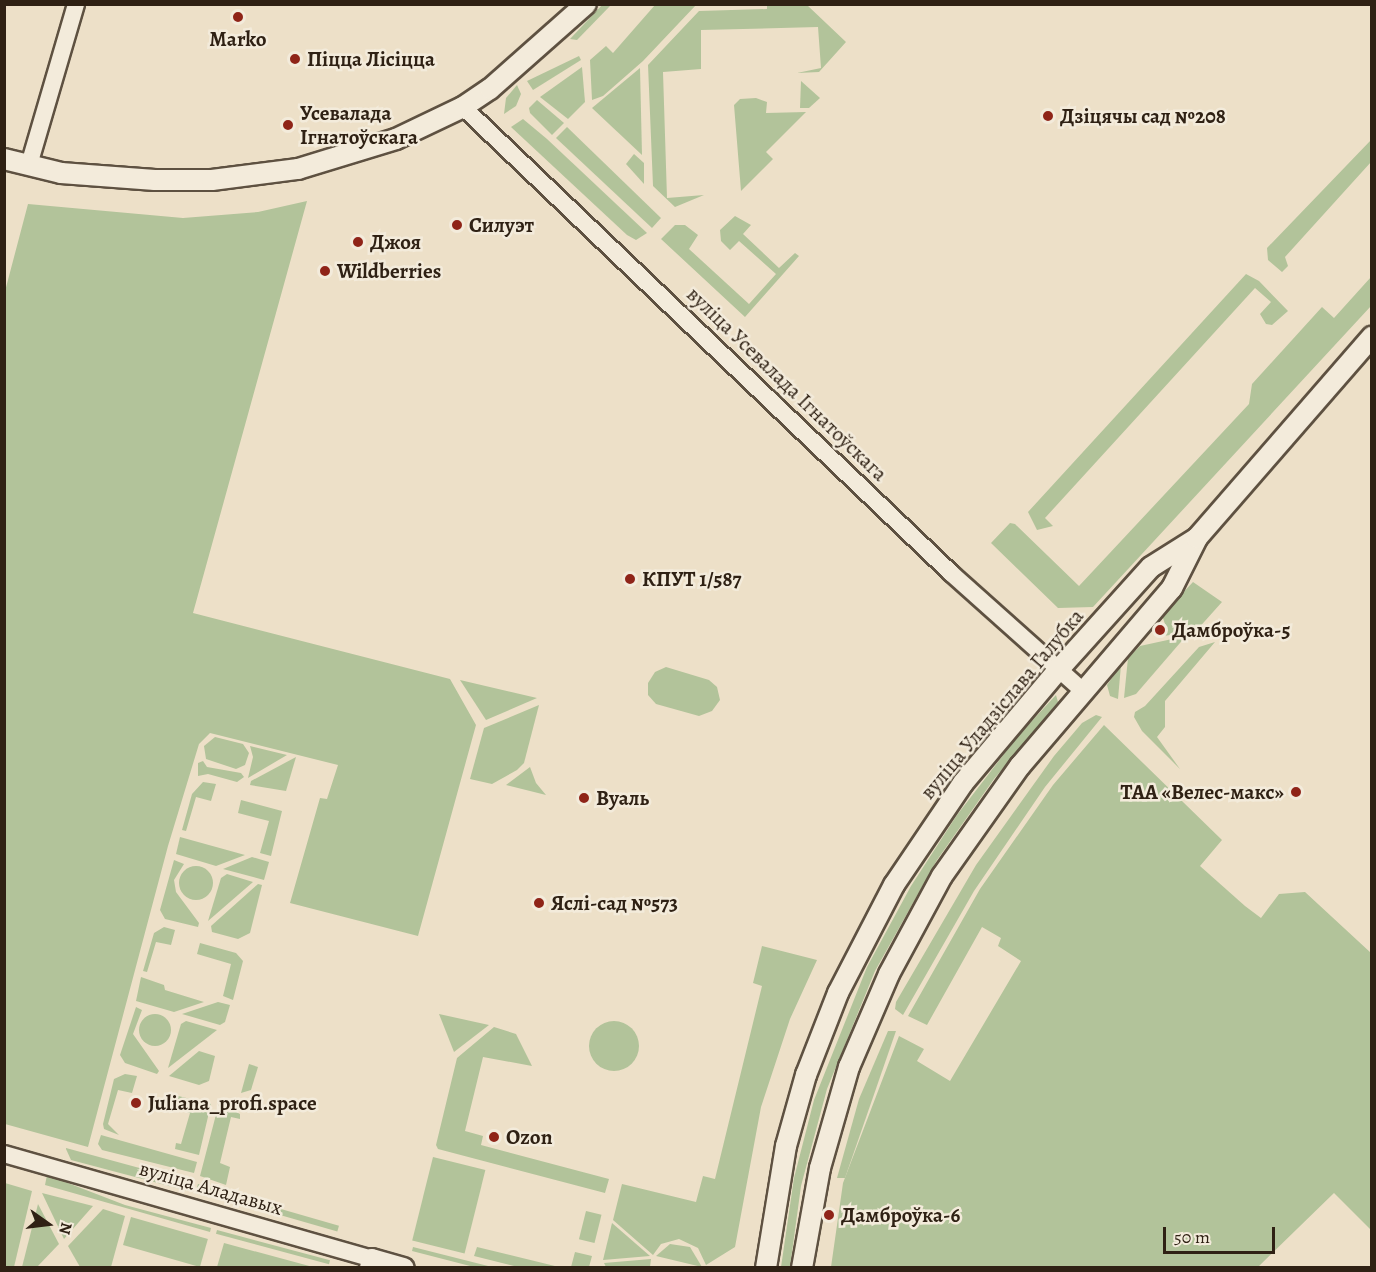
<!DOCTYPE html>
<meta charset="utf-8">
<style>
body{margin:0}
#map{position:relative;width:1376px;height:1272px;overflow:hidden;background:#ede0c8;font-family:Alegreya,serif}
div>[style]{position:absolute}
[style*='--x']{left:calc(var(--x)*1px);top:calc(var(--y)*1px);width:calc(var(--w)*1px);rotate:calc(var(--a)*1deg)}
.green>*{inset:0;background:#b2c39a;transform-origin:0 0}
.round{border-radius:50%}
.roads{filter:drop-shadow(2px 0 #5e5141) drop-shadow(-2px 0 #5e5141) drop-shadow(0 2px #5e5141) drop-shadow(0 -2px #5e5141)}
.tertiary>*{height:16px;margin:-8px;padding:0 8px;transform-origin:8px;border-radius:8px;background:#f3ebdb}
.secondary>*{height:20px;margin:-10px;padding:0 10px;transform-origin:10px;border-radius:10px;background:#f3ebdb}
.dots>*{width:16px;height:16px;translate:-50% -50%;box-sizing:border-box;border:3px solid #f3ebdb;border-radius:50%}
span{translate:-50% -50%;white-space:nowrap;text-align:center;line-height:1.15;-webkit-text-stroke:5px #f3ebdb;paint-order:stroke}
.poi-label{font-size:21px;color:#2f2114;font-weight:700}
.left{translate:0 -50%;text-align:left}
.right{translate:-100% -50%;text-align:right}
.street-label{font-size:21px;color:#2f2114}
.frame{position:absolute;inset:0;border:6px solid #2f2114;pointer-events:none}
.north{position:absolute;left:18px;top:1194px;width:60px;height:60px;-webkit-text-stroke:4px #f3ebdb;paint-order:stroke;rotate:104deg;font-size:16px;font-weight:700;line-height:24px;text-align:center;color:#2f2114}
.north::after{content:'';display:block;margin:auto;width:21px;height:27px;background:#2f2114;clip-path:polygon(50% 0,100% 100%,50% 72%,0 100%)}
.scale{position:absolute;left:1163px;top:1227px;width:112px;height:27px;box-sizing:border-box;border:3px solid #2f2114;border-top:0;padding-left:8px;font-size:18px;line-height:21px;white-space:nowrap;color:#2f2114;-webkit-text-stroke:4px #f3ebdb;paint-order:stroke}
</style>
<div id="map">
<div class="green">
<i style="clip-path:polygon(603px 4px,611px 5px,577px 40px,570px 39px)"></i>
<i style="clip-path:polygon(655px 5px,696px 5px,643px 61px,603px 96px,592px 100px,590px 60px,606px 46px,613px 53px)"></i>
<i style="clip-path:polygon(767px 5px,807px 5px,846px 42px,819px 72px,797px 73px,821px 68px,818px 27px,701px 30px,701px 69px,663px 72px,667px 198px,704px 195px,675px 207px,653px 186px,648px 65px,699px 11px,767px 9px)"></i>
<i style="clip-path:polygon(579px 56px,581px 60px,533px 90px,527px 81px)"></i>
<i style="clip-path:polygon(582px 67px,585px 102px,568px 119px,540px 97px)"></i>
<i style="clip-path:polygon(640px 68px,642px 155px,592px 108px)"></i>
<i style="clip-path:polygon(801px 81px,820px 98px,809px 108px,800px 108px)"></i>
<i style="clip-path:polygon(517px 85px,521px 94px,516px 106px,504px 114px,506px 98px)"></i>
<i style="clip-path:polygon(756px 98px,767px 102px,766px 113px,806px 112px,766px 152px,773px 159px,741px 191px,734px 105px,740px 99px)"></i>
<i style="clip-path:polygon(537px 100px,564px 123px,552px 135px,530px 113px,529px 108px)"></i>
<i style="clip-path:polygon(523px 119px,547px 139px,647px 233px,636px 240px,627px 235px,511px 127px)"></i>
<i style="clip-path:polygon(567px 127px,661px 218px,652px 228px,556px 138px)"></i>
<i style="clip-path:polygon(1371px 140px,1371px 162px,1285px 257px,1288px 266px,1282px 272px,1268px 260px,1267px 248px)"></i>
<i style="clip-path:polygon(634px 154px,644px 163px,644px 184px,626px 164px)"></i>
<i style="clip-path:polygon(307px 201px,193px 613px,450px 679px,476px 725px,418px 936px,290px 903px,320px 798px,327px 799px,338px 765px,210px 733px,199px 744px,168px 846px,88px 1147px,5px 1124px,4px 295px,28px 204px,183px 218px,258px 212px)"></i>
<i style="clip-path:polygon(735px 216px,751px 225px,743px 234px,779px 268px,795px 253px,799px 256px,745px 317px,661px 239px,675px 225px,685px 225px,698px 235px,689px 249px,749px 304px,776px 274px,739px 241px,730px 250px,721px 241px,720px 230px)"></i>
<i style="clip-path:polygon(1246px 274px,1259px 281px,1288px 311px,1272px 325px,1266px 324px,1260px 314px,1271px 302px,1255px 288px,1045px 518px,1053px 526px,1037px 530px,1028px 512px)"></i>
<i style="clip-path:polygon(1371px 277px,1371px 306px,1093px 607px,1058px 608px,991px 543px,1010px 523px,1015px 524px,1079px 586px,1249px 404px,1252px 384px,1322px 307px,1334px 318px)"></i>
<i style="clip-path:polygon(1193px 582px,1222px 602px,1196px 631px,1157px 637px,1166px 627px,1162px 615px)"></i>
<i style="clip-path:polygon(1186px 636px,1136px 694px,1124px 698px,1128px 658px,1140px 646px)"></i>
<i style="clip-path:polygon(1215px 642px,1165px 701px,1165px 727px,1157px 737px,1180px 769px,1142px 731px,1134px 717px,1135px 712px,1145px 706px,1199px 647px)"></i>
<i style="clip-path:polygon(1121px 665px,1118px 699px,1110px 696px,1107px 685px)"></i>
<i style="clip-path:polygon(666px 667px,709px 680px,717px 687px,720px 700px,712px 711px,699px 716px,656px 704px,648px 695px,648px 683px,655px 672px)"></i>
<i style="clip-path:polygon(460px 680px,537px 698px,486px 720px)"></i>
<i style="clip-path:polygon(1056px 695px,1058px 702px,994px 779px,937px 860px,875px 971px,827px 1089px,801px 1186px,790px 1267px,781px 1267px,794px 1178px,814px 1100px,867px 967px,911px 886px,957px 815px,1018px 736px)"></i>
<i style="clip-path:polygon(539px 705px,524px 763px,517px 770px,492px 784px,470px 779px,484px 728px)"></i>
<i style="clip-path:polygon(1096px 715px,1102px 717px,1045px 787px,974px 891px,903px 1015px,895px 1009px,896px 1002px,976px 865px,1054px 756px,1082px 723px)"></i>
<i style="clip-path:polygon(1104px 725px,1222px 840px,1200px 866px,1245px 906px,1261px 918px,1279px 894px,1305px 892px,1371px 953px,1371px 1230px,1334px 1193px,1258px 1267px,831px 1267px,843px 1183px,899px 1036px,924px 1049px,917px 1061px,950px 1081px,1021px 961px,998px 946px,1001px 938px,982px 927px,927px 1025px,908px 1016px,980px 889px,1053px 785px)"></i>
<i style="clip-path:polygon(215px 737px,243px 744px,249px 753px,245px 765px,236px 769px,206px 759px,204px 746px)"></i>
<i style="clip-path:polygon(250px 746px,287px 755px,248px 778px,253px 757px)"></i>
<i style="clip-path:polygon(296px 757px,286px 791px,250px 785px,251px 781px)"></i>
<i style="clip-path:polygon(203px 761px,207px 767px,241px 773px,244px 777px,237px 782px,208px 774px,198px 776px,198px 763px)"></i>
<i style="clip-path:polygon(530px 767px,536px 783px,546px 795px,506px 785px)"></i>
<i style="clip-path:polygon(203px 782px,216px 784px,211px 801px,196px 797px,186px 831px,182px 830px,192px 794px)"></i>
<i style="clip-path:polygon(241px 800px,282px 811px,271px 856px,260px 853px,269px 821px,238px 813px)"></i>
<i style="clip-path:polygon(180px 837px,245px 855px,216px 866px,176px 854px)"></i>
<i style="clip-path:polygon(252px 857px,269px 862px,264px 880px,223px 869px)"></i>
<i style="clip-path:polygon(174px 860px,184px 864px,174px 880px,176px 892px,199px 923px,198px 927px,165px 919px,160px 910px)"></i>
<i class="round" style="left:179px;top:866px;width:34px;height:34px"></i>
<i style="clip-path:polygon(227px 874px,253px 882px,208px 921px,221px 878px)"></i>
<i style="clip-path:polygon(258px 884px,262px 885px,250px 933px,238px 939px,212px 932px,211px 926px)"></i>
<i style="clip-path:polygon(164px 927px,175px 930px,171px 945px,156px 942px,147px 972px,143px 971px,154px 933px)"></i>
<i style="clip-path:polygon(200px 943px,236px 953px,243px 961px,233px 1000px,223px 996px,231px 964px,197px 954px)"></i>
<i style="clip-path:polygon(762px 946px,817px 960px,790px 1019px,761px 1107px,735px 1247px,706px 1265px,698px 1248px,679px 1239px,661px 1244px,653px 1255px,613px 1220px,622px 1184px,696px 1202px,703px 1176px,715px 1179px,762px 986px,753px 983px)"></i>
<i style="clip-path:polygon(141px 977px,164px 985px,165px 990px,204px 1002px,174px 1012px,136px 1001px)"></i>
<i style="clip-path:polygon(218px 1002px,230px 1005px,225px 1022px,220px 1025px,182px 1014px)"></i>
<i style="clip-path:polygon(136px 1007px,142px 1010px,133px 1034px,159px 1071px,157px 1074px,125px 1063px,120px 1055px)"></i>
<i style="clip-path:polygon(439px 1014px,489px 1025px,454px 1052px)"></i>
<i class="round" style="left:139px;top:1014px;width:32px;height:32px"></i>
<i style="clip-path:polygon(186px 1021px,217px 1030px,168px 1068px,181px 1024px)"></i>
<i class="round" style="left:589px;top:1021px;width:50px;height:50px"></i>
<i style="clip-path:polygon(494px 1027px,516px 1034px,532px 1066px,483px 1057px,465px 1131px,483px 1136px,481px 1145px,609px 1179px,605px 1193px,438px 1149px,436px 1145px,457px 1058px)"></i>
<i style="clip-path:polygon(888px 1031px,896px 1031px,845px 1178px,837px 1178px,859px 1099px)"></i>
<i style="clip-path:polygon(199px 1051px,215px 1056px,209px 1081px,199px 1085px,169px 1076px)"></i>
<i style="clip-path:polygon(249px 1064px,258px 1067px,251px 1090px,241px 1093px)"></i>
<i style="clip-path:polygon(125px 1074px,137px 1076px,132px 1093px,118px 1090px,108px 1124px,119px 1135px,104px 1129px,103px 1124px,114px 1079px)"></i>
<i style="clip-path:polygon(166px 1093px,211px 1104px,199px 1155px,175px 1149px,176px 1143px,181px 1144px,190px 1113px,164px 1105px)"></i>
<i style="clip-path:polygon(219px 1103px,240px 1114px,240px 1119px,231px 1117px,220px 1163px,230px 1167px,226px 1185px,200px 1176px)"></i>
<i style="clip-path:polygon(101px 1135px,197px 1162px,194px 1173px,102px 1150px,98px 1144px)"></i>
<i style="clip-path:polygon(66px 1149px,66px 1148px,191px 1182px,188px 1191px,71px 1160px)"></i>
<i style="left:433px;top:1157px;width:54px;height:86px;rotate:14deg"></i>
<i style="clip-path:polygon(47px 1175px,125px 1205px,211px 1228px,210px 1232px,45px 1185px)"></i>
<i style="clip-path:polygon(5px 1183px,32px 1191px,14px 1267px,5px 1267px)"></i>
<i style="clip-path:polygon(198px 1184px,225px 1191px,213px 1198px,195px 1193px)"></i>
<i style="clip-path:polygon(42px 1193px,93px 1206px,64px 1239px)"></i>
<i style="left:239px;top:1197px;width:104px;height:6px;rotate:16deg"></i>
<i style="clip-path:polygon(38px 1204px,59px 1244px,37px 1267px,22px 1267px)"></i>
<i style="clip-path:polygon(103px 1209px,125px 1216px,111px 1267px,80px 1267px,68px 1246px)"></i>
<i style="left:586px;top:1211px;width:16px;height:29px;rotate:14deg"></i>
<i style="left:131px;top:1217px;width:80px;height:29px;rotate:16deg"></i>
<i style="clip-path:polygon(612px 1223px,650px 1256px,603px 1260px)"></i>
<i style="left:217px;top:1230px;width:117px;height:4px;rotate:15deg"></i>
<i style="clip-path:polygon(224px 1243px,313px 1267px,217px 1267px)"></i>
<i style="clip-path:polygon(670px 1244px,690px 1247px,702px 1267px,656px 1256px)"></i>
<i style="clip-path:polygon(413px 1247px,492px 1267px,474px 1267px,412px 1251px)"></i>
<i style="clip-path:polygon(477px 1247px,559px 1267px,518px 1267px,474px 1256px)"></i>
<i style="clip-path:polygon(575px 1252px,592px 1256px,589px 1267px,571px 1267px)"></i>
<i style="clip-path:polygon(651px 1259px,650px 1267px,606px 1267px,604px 1263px)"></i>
</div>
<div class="roads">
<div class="tertiary">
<i style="--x:463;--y:107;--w:675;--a:43.68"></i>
<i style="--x:951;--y:573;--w:177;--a:41.8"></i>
<i style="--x:29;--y:165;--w:168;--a:-73.7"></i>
<i style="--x:4;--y:1154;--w:383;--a:15.9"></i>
</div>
<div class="secondary">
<i style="--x:4;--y:159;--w:59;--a:13.8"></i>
<i style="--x:61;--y:173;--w:94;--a:4.3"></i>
<i style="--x:155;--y:180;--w:57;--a:0"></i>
<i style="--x:212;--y:180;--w:87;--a:-7.3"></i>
<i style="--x:298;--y:169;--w:102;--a:-17"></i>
<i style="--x:396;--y:139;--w:74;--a:-25.5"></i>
<i style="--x:463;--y:107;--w:32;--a:-34"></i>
<i style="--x:490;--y:89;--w:128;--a:-41.5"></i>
<i style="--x:370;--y:1268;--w:9;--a:-77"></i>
<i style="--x:372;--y:1259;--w:33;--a:16"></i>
<i style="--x:766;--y:1268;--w:124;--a:-80.7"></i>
<i style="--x:786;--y:1146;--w:74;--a:-74.3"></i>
<i style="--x:806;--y:1075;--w:88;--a:-68.7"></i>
<i style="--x:838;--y:993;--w:122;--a:-62.6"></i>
<i style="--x:894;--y:885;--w:123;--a:-55.9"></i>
<i style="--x:963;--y:783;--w:149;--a:-49.9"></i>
<i style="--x:1059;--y:669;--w:137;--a:-48"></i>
<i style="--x:1151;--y:567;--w:54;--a:-32.2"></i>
<i style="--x:802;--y:1268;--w:102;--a:-79.8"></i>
<i style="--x:820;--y:1168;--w:105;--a:-74"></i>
<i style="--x:849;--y:1067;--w:101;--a:-66.7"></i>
<i style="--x:889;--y:974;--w:111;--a:-61.6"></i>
<i style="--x:942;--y:876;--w:135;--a:-54.7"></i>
<i style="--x:1020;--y:766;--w:234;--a:-49.5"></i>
<i style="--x:1172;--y:588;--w:56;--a:-63.4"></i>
<i style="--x:1197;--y:538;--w:267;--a:-49"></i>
</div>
</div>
<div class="dots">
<i style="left:238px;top:17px;background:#8f2418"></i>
<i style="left:295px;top:59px;background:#8f2418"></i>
<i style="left:1048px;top:116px;background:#8f2418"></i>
<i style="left:288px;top:125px;background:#8f2418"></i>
<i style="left:457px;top:225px;background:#8f2418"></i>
<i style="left:358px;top:242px;background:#8f2418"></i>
<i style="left:325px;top:271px;background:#8f2418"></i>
<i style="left:630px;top:579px;background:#8f2418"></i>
<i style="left:1160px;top:630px;background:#8f2418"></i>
<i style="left:1296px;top:792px;background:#8f2418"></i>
<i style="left:584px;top:798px;background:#8f2418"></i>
<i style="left:539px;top:903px;background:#8f2418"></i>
<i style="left:136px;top:1103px;background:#8f2418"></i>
<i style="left:494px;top:1137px;background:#8f2418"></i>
<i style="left:829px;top:1215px;background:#8f2418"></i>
</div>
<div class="poi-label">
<span style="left:238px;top:39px">Marko</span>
<span class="left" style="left:307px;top:59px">Піцца Лісіцца</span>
<span class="left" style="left:300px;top:125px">Усевалада<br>Ігнатоўскага</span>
<span class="left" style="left:1060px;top:116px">Дзіцячы сад №208</span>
<span class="left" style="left:469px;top:225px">Силуэт</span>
<span class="left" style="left:370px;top:242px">Джоя</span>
<span class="left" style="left:337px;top:271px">Wildberries</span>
<span class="left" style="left:642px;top:579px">КПУТ 1/587</span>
<span class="left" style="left:1172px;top:630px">Дамброўка-5</span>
<span class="right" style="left:1284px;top:792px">ТАА «Велес-макс»</span>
<span class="left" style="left:596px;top:798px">Вуаль</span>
<span class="left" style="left:551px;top:903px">Яслі-сад №573</span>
<span class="left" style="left:148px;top:1103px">Juliana_profi.space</span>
<span class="left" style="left:506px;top:1137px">Ozon</span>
<span class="left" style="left:841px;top:1215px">Дамброўка-6</span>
</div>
<div class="street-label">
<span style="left:787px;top:384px;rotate:44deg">вуліца Усевалада Ігнатоўскага</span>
<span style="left:1002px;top:704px;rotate:-50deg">вуліца Уладзіслава Галубка</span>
<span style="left:211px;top:1188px;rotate:16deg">вуліца Аладавых</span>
</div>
<div class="frame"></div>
<div class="north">N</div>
<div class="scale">50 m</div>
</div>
